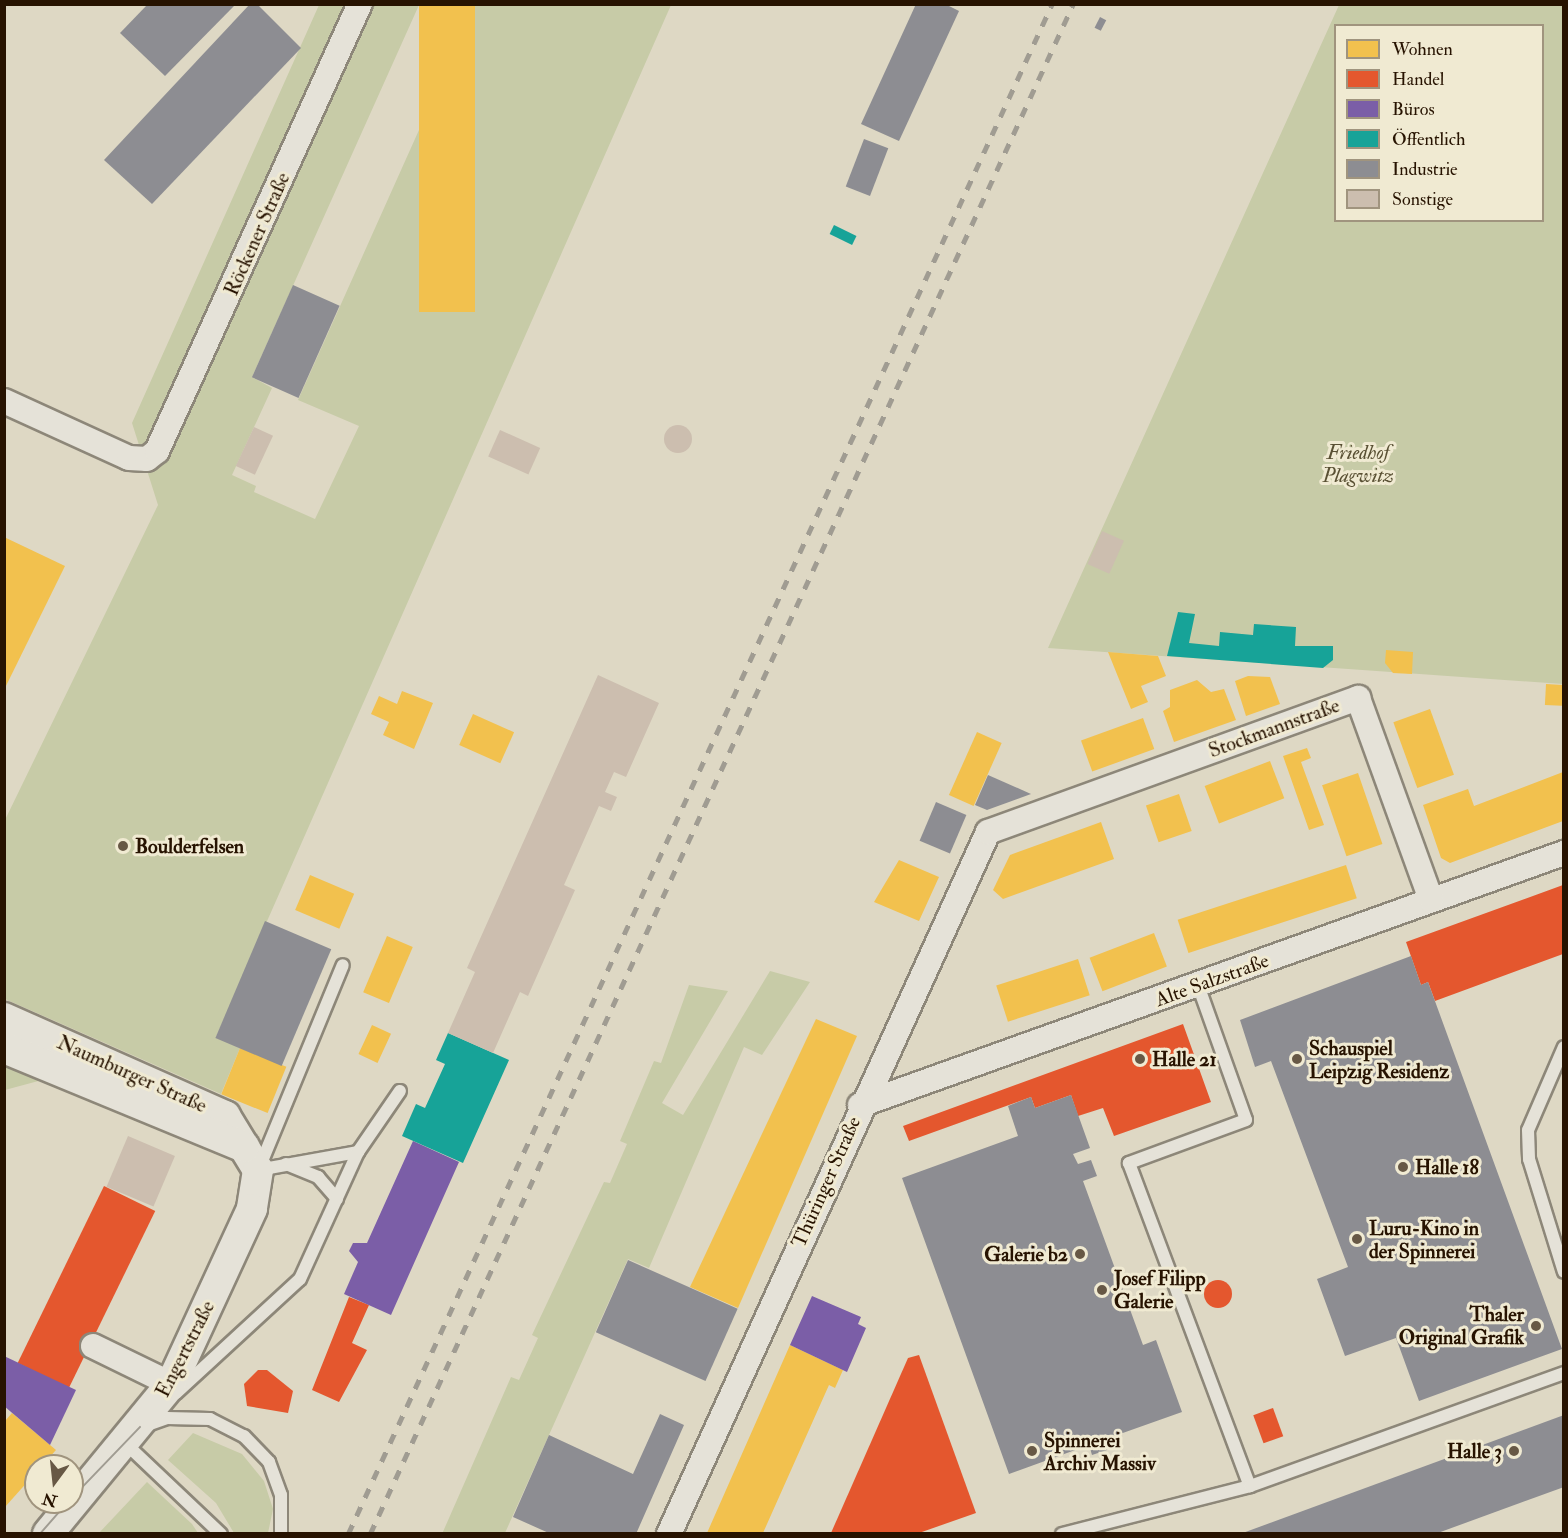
<!DOCTYPE html>
<meta charset="utf-8">
<style>
body{margin:0}
#map{position:relative;width:1568px;height:1538px;overflow:hidden;background:#ded8c4;font-family:"IM FELL Double Pica",serif}
div>[style]{position:absolute}
[style*='--x']{left:calc(var(--x)*1px);top:calc(var(--y)*1px);width:calc(var(--w)*1px);rotate:calc(var(--a)*1deg)}
.green>*{inset:0;background:#c7cba7}
.homes>*{inset:0;background:#f2c14e;transform-origin:0 0}
.shops>*{inset:0;background:#e4572e;transform-origin:0 0}
.round{border-radius:50%}
.offices>*{inset:0;background:#7b5ea7}
.public>*{inset:0;background:#17a398;transform-origin:0 0}
.industry>*{inset:0;background:#8d8d92;transform-origin:0 0}
.building>*{inset:0;background:#ccbeaf;transform-origin:0 0}
.roads{filter:drop-shadow(2px 0 #8d8779) drop-shadow(-2px 0 #8d8779) drop-shadow(0 2px #8d8779) drop-shadow(0 -2px #8d8779)}
.service>*{height:12px;margin:-6px;padding:0 6px;transform-origin:6px;border-radius:6px;background:#e5e2d8}
.minor>*{height:24px;margin:-12px;padding:0 12px;transform-origin:12px;border-radius:12px;background:#e5e2d8}
.tertiary>*{height:30px;margin:-15px;padding:0 15px;transform-origin:15px;border-radius:15px;background:#e5e2d8}
.tram>*{height:1.5px;margin:-0.75px;padding:0 0.75px;transform-origin:0.75px;border-radius:0.75px;background:#a09c92}
.rail>*{height:4.5px;margin-top:-2.25px;transform-origin:0;background:repeating-linear-gradient(90deg,#a09c92 0 10px,transparent 0 20px)}
.dots>*{width:16px;height:16px;translate:-50% -50%;box-sizing:border-box;border:3px solid #f0ead2;border-radius:50%}
span{translate:-50% -50%;white-space:nowrap;text-align:center;line-height:1.15;-webkit-text-stroke:6px #f0ead2;paint-order:stroke}
.street-label{font-size:20px;color:#271301}
.park-label{font-size:20px;color:#595033;font-style:italic}
.poi-label{font-size:20px;color:#271301;font-weight:700}
.left{translate:0 -50%;text-align:left}
.right{translate:-100% -50%;text-align:right}
.frame{position:absolute;inset:0;border:6px solid #271301;pointer-events:none}
.legend{position:absolute;left:1334px;top:24px;width:210px;height:198px;box-sizing:border-box;background:#f0ead2;border:2px solid #a0947e;margin:0;padding:8px 10px;list-style:none;font-size:18px;color:#271301}
.legend li{display:flex;align-items:center;gap:12px;height:30px}
.legend b{width:30px;border:2px solid #a0947e}
.north{position:absolute;left:24px;top:1454px;width:60px;height:60px;box-sizing:border-box;background:#f0ead2;border:2px solid #a0947e;border-radius:50%;rotate:195deg;font-size:16px;font-weight:700;line-height:24px;text-align:center;color:#271301}
.north::after{content:'';display:block;margin:auto;width:21px;height:27px;background:#675845;clip-path:polygon(50% 0,100% 100%,50% 72%,0 100%)}
</style>
<div id="map">
<div class="green">
<i style="clip-path:polygon(319px 5px,419px 5px,252px 377px,272px 388px,232px 475px,256px 486px,254px 492px,315px 519px,359px 426px,298px 400px,475px 5px,671px 5px,216px 1037px,240px 1048px,221px 1094px,5px 999px,4px 822px,158px 505px,132px 423px)"></i>
<i style="clip-path:polygon(evenodd,1339px 5px,1563px 5px,1563px 684px,1048px 648px,1339px 5px,1336px 26px,1542px 26px,1542px 220px,1336px 220px,1336px 26px)"></i>
<i style="clip-path:polygon(770px 971px,810px 982px,762px 1055px,744px 1047px,649px 1268px,628px 1259px,505px 1533px,442px 1534px,511px 1377px,519px 1380px,538px 1338px,532px 1335px,604px 1182px,610px 1183px,627px 1144px,620px 1141px,654px 1061px,661px 1063px,689px 985px,728px 991px,662px 1103px,683px 1115px)"></i>
<i style="clip-path:polygon(5px 1063px,42px 1080px,5px 1090px)"></i>
<i style="clip-path:polygon(193px 1433px,242px 1454px,264px 1481px,273px 1509px,268px 1533px,234px 1533px,216px 1503px,168px 1460px)"></i>
<i style="clip-path:polygon(147px 1482px,192px 1524px,198px 1533px,99px 1533px)"></i>
</div>
<div class="homes">
<i style="left:419px;top:4px;width:56px;height:308px"></i>
<i style="clip-path:polygon(4px 537px,65px 566px,4px 690px)"></i>
<i style="clip-path:polygon(1386px 650px,1413px 652px,1412px 674px,1393px 673px,1385px 663px)"></i>
<i style="clip-path:polygon(1108px 652px,1158px 656px,1166px 676px,1141px 686px,1148px 702px,1131px 709px)"></i>
<i style="clip-path:polygon(1248px 676px,1270px 677px,1280px 704px,1246px 716px,1235px 681px)"></i>
<i style="clip-path:polygon(1197px 680px,1211px 692px,1224px 689px,1236px 720px,1174px 742px,1163px 711px,1170px 707px,1170px 690px)"></i>
<i style="left:1546px;top:684px;width:17px;height:21px;rotate:3deg"></i>
<i style="clip-path:polygon(402px 691px,433px 703px,414px 749px,383px 735px,389px 722px,371px 714px,379px 696px,397px 704px)"></i>
<i style="left:1430px;top:709px;width:70px;height:39px;rotate:70deg"></i>
<i style="left:473px;top:714px;width:45px;height:34px;rotate:24deg"></i>
<i style="left:1143px;top:718px;width:33px;height:66px;rotate:70deg"></i>
<i style="left:977px;top:732px;width:27px;height:69px;rotate:24deg"></i>
<i style="clip-path:polygon(1307px 748px,1311px 758px,1301px 762px,1324px 825px,1309px 830px,1283px 756px)"></i>
<i style="left:1270px;top:761px;width:40px;height:70px;rotate:69deg"></i>
<i style="clip-path:polygon(1563px 772px,1563px 821px,1450px 863px,1441px 858px,1423px 805px,1468px 789px,1474px 806px)"></i>
<i style="left:1358px;top:773px;width:75px;height:38px;rotate:71deg"></i>
<i style="left:1179px;top:794px;width:39px;height:35px;rotate:71deg"></i>
<i style="clip-path:polygon(1101px 822px,1114px 859px,1003px 899px,993px 890px,1010px 855px)"></i>
<i style="clip-path:polygon(899px 860px,939px 877px,919px 921px,874px 902px)"></i>
<i style="left:1346px;top:865px;width:35px;height:177px;rotate:72deg"></i>
<i style="left:310px;top:875px;width:48px;height:38px;rotate:23deg"></i>
<i style="left:1154px;top:933px;width:36px;height:69px;rotate:69deg"></i>
<i style="left:387px;top:936px;width:28px;height:61px;rotate:23deg"></i>
<i style="left:1078px;top:959px;width:38px;height:86px;rotate:72deg"></i>
<i style="clip-path:polygon(816px 1019px,857px 1036px,738px 1308px,690px 1287px)"></i>
<i style="left:372px;top:1025px;width:21px;height:32px;rotate:25deg"></i>
<i style="left:240px;top:1048px;width:50px;height:50px;rotate:22deg"></i>
<i style="clip-path:polygon(790px 1345px,843px 1370px,835px 1388px,829px 1385px,763px 1533px,707px 1533px)"></i>
<i style="clip-path:polygon(12px 1413px,56px 1450px,5px 1507px,5px 1421px)"></i>
</div>
<div class="shops">
<i style="clip-path:polygon(1563px 885px,1563px 954px,1435px 1001px,1428px 982px,1421px 985px,1406px 942px)"></i>
<i style="clip-path:polygon(1183px 1024px,1211px 1102px,1114px 1136px,1103px 1108px,1078px 1116px,1071px 1095px,1035px 1108px,1031px 1097px,909px 1141px,903px 1126px)"></i>
<i style="left:104px;top:1186px;width:57px;height:197px;rotate:26deg"></i>
<i class="round" style="left:1204px;top:1280px;width:28px;height:28px"></i>
<i style="clip-path:polygon(349px 1297px,369px 1305px,352px 1343px,367px 1350px,339px 1402px,312px 1390px)"></i>
<i style="clip-path:polygon(919px 1355px,976px 1513px,919px 1533px,831px 1533px,908px 1358px)"></i>
<i style="clip-path:polygon(258px 1370px,267px 1370px,293px 1391px,288px 1413px,247px 1406px,244px 1384px)"></i>
<i style="left:1273px;top:1408px;width:30px;height:21px;rotate:70deg"></i>
</div>
<div class="offices">
<i style="clip-path:polygon(413px 1141px,459px 1162px,391px 1315px,344px 1294px,358px 1262px,349px 1251px,353px 1243px,367px 1243px)"></i>
<i style="clip-path:polygon(812px 1296px,861px 1317px,858px 1324px,866px 1328px,847px 1372px,790px 1345px)"></i>
<i style="clip-path:polygon(4px 1356px,76px 1390px,50px 1445px,4px 1406px)"></i>
</div>
<div class="public">
<i style="left:834px;top:225px;width:25px;height:10px;rotate:26deg"></i>
<i style="clip-path:polygon(1178px 612px,1195px 614px,1189px 643px,1219px 646px,1220px 632px,1253px 635px,1254px 624px,1296px 627px,1295px 646px,1333px 646px,1333px 660px,1323px 668px,1167px 656px)"></i>
<i style="clip-path:polygon(448px 1033px,509px 1060px,463px 1163px,402px 1136px,416px 1104px,425px 1108px,445px 1064px,436px 1060px)"></i>
</div>
<div class="industry">
<i style="clip-path:polygon(250px 4px,257px 4px,301px 48px,152px 204px,104px 160px)"></i>
<i style="clip-path:polygon(916px 4px,945px 4px,959px 11px,899px 141px,861px 124px)"></i>
<i style="clip-path:polygon(147px 5px,235px 5px,165px 76px,120px 33px)"></i>
<i style="left:1100px;top:17px;width:7px;height:12px;rotate:27deg"></i>
<i style="left:864px;top:139px;width:26px;height:51px;rotate:21deg"></i>
<i style="left:293px;top:285px;width:51px;height:101px;rotate:24deg"></i>
<i style="clip-path:polygon(988px 775px,1031px 794px,987px 810px,975px 805px)"></i>
<i style="left:936px;top:802px;width:33px;height:42px;rotate:23deg"></i>
<i style="left:265px;top:921px;width:72px;height:127px;rotate:23deg"></i>
<i style="clip-path:polygon(1411px 956px,1421px 985px,1428px 982px,1562px 1349px,1419px 1401px,1396px 1338px,1345px 1356px,1317px 1279px,1348px 1267px,1271px 1061px,1255px 1067px,1240px 1020px)"></i>
<i style="clip-path:polygon(1071px 1095px,1090px 1148px,1073px 1154px,1078px 1164px,1091px 1160px,1097px 1176px,1083px 1181px,1143px 1345px,1156px 1340px,1182px 1412px,1103px 1440px,1107px 1450px,1092px 1455px,1089px 1445px,1009px 1474px,902px 1178px,1018px 1136px,1008px 1106px,1031px 1097px,1035px 1108px)"></i>
<i style="left:628px;top:1260px;width:120px;height:79px;rotate:24deg"></i>
<i style="clip-path:polygon(660px 1414px,684px 1425px,636px 1534px,551px 1534px,513px 1517px,549px 1435px,633px 1474px)"></i>
<i style="clip-path:polygon(1564px 1415px,1564px 1487px,1435px 1534px,1240px 1534px)"></i>
</div>
<div class="building">
<i class="round" style="left:664px;top:425px;width:28px;height:28px"></i>
<i style="left:254px;top:427px;width:21px;height:43px;rotate:25deg"></i>
<i style="left:500px;top:430px;width:44px;height:29px;rotate:24deg"></i>
<i style="left:1102px;top:531px;width:24px;height:36px;rotate:24deg"></i>
<i style="clip-path:polygon(598px 675px,659px 703px,626px 777px,614px 772px,605px 792px,617px 797px,611px 811px,599px 806px,564px 885px,575px 890px,528px 996px,520px 992px,493px 1053px,448px 1033px,475px 972px,467px 968px)"></i>
<i style="left:128px;top:1136px;width:51px;height:55px;rotate:23deg"></i>
</div>
<div class="roads">
<div class="service">
<i style="--x:1198;--y:985;--w:143;--a:70.4"></i>
<i style="--x:1246;--y:1120;--w:125;--a:159.8"></i>
<i style="--x:1129;--y:1163;--w:345;--a:69.5"></i>
<i style="--x:1564;--y:1047;--w:90;--a:113.4"></i>
<i style="--x:1528;--y:1130;--w:29;--a:88"></i>
<i style="--x:1529;--y:1159;--w:118;--a:72.8"></i>
<i style="--x:286;--y:1164;--w:35;--a:22"></i>
<i style="--x:318;--y:1177;--w:29;--a:49"></i>
<i style="--x:260;--y:1166;--w:217;--a:-67.6"></i>
<i style="--x:258;--y:1170;--w:102;--a:-10.2"></i>
<i style="--x:358;--y:1152;--w:74;--a:-55.5"></i>
<i style="--x:176;--y:1393;--w:168;--a:-42.6"></i>
<i style="--x:300;--y:1279;--w:140;--a:-65.5"></i>
<i style="--x:147;--y:1425;--w:21;--a:-19"></i>
<i style="--x:167;--y:1418;--w:43;--a:1.3"></i>
<i style="--x:210;--y:1419;--w:38;--a:27"></i>
<i style="--x:244;--y:1436;--w:36;--a:46"></i>
<i style="--x:269;--y:1462;--w:35;--a:70"></i>
<i style="--x:281;--y:1495;--w:39;--a:90"></i>
<i style="--x:126;--y:1444;--w:131;--a:43.5"></i>
<i style="--x:1062;--y:1534;--w:194;--a:-14.3"></i>
<i style="--x:1250;--y:1486;--w:334;--a:-19.8"></i>
</div>
<div class="minor">
<i style="--x:4;--y:401;--w:137;--a:24.5"></i>
<i style="--x:129;--y:458;--w:18;--a:3"></i>
<i style="--x:147;--y:459;--w:13;--a:-39"></i>
<i style="--x:157;--y:451;--w:491;--a:-65.6"></i>
<i style="--x:860;--y:1105;--w:748;--a:-19.7"></i>
<i style="--x:93;--y:1346;--w:87;--a:26"></i>
<i style="--x:669;--y:1534;--w:771;--a:-65.56"></i>
<i style="--x:988;--y:832;--w:394;--a:-19.9"></i>
<i style="--x:1358;--y:698;--w:215;--a:70.1"></i>
</div>
<div class="tertiary">
<i style="--x:4;--y:1018;--w:242;--a:23.9"></i>
<i style="--x:225;--y:1116;--w:63;--a:58.6"></i>
<i style="--x:258;--y:1170;--w:39;--a:99"></i>
<i style="--x:252;--y:1209;--w:193;--a:114.8"></i>
<i style="--x:171;--y:1384;--w:194;--a:129.4"></i>
<i style="--x:4;--y:1048;--w:260;--a:22.4"></i>
</div>
</div>
<div class="tram">
<i style="--x:72;--y:1498;--w:98;--a:-46.2"></i>
<i style="--x:40;--y:1534;--w:43;--a:-48.8"></i>
</div>
<div class="rail">
<i style="--x:348;--y:1534;--w:1684;--a:-65.29"></i>
<i style="--x:370;--y:1534;--w:1684;--a:-65.32"></i>
</div>
<div class="dots">
<i style="left:123px;top:846px;background:#675845"></i>
<i style="left:1140px;top:1059px;background:#675845"></i>
<i style="left:1297px;top:1059px;background:#675845"></i>
<i style="left:1403px;top:1167px;background:#675845"></i>
<i style="left:1357px;top:1239px;background:#675845"></i>
<i style="left:1080px;top:1254px;background:#675845"></i>
<i style="left:1102px;top:1290px;background:#675845"></i>
<i style="left:1536px;top:1326px;background:#675845"></i>
<i style="left:1032px;top:1451px;background:#675845"></i>
<i style="left:1514px;top:1451px;background:#675845"></i>
</div>
<div class="street-label">
<span style="left:257px;top:234px;rotate:-66deg">Röckener Straße</span>
<span style="left:1274px;top:728px;rotate:-20deg">Stockmannstraße</span>
<span style="left:1212px;top:980px;rotate:-20deg">Alte Salzstraße</span>
<span style="left:132px;top:1074px;rotate:24deg">Naumburger Straße</span>
<span style="left:826px;top:1182px;rotate:-66deg">Thüringer Straße</span>
<span style="left:185px;top:1349px;rotate:-63deg">Engertstraße</span>
</div>
<div class="park-label">
<span style="left:1358px;top:464px">Friedhof<br>Plagwitz</span>
</div>
<div class="poi-label">
<span class="left" style="left:135px;top:846px">Boulderfelsen</span>
<span class="left" style="left:1309px;top:1060px">Schauspiel<br>Leipzig Residenz</span>
<span class="left" style="left:1152px;top:1059px">Halle 21</span>
<span class="left" style="left:1415px;top:1167px">Halle 18</span>
<span class="left" style="left:1369px;top:1240px">Luru-Kino in<br>der Spinnerei</span>
<span class="right" style="left:1068px;top:1254px">Galerie b2</span>
<span class="left" style="left:1114px;top:1290px">Josef Filipp<br>Galerie</span>
<span class="right" style="left:1524px;top:1326px">Thaler<br>Original Grafik</span>
<span class="left" style="left:1044px;top:1452px">Spinnerei<br>Archiv Massiv</span>
<span class="right" style="left:1502px;top:1451px">Halle 3</span>
</div>
<div class="frame"></div>
<ul class="legend">
<li><b style="height:16px;background:#f2c14e"></b>Wohnen</li>
<li><b style="height:16px;background:#e4572e"></b>Handel</li>
<li><b style="height:16px;background:#7b5ea7"></b>Büros</li>
<li><b style="height:16px;background:#17a398"></b>Öffentlich</li>
<li><b style="height:16px;background:#8d8d92"></b>Industrie</li>
<li><b style="height:16px;background:#ccbeaf"></b>Sonstige</li>
</ul>
<div class="north">N</div>
</div>
